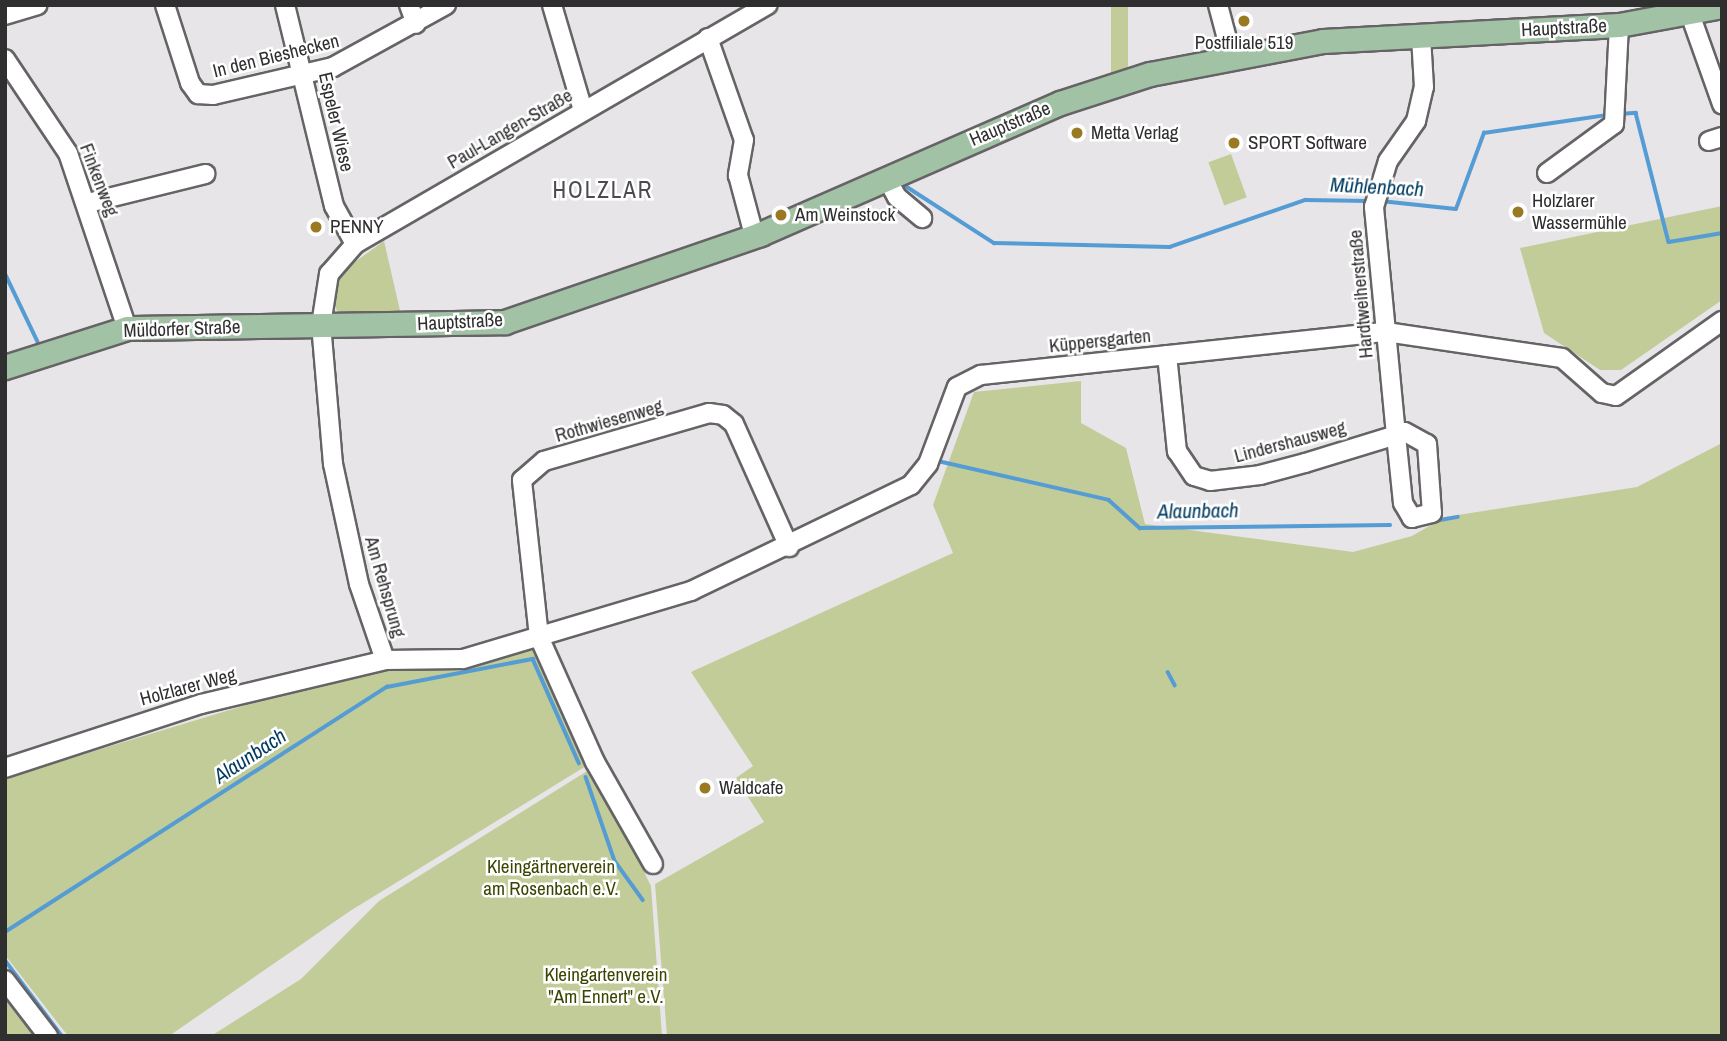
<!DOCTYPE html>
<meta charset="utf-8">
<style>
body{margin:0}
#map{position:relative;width:1727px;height:1041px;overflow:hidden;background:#e7e5e8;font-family:"Archivo Narrow",sans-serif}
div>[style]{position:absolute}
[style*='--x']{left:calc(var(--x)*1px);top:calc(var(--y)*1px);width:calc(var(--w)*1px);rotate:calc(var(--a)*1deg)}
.green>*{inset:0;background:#c1cc99;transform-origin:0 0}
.stream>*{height:3.5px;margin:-1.75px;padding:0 1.75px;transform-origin:1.75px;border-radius:1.75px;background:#549cd3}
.roads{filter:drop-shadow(2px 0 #666366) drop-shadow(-2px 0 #666366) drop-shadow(0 2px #666366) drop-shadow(0 -2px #666366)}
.minor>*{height:18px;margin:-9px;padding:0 9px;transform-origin:9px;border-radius:9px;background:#fff}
.major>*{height:23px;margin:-11.5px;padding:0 11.5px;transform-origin:11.5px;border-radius:11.5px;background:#a2c2a5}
.dots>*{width:19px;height:19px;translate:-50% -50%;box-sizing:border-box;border:4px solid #fff;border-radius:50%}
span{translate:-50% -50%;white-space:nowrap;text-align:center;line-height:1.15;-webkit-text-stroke:5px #fff;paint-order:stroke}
.street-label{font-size:19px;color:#302f30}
.poi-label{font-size:19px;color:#302f30}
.left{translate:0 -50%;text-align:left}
.park-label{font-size:19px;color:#3c4401}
.water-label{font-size:21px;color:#003b5f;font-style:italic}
.quarter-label{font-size:23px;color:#4c4a4d;letter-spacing:2px}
.frame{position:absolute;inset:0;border:7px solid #302f30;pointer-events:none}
</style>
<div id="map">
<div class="green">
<i style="left:1111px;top:5px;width:17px;height:68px"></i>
<i style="left:1231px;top:154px;width:46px;height:24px;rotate:70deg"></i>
<i style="clip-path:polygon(1722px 206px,1722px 300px,1621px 370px,1600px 370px,1544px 333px,1520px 248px)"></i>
<i style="clip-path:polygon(384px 241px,401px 315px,339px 314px,333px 303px,341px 272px)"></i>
<i style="clip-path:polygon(1081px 381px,1081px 423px,1126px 448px,1145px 524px,1353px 552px,1412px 536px,1445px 517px,1637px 487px,1722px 443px,1722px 1036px,667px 1036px,655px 884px,764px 822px,736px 778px,753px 766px,691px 672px,953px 553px,933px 505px,974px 392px)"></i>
<i style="clip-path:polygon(536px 646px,599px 758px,350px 911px,169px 1036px,68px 1036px,5px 955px,5px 778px,302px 688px,382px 670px,464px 665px)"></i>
<i style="clip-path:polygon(592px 768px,651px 886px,662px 1036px,211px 1036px,301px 979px,379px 901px)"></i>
<i style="clip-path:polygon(5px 989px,39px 1036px,5px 1036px)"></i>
</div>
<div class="stream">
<i style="--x:1620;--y:114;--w:16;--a:-4"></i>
<i style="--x:1636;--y:113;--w:133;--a:75.7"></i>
<i style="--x:1669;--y:242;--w:54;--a:-9.6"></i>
<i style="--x:901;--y:183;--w:111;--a:32.8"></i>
<i style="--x:994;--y:243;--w:176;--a:1.3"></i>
<i style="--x:1170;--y:247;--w:143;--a:-19.2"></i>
<i style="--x:1305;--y:200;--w:65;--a:0.9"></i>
<i style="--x:1381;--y:201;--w:75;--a:6.1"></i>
<i style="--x:1456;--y:209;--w:81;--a:-69.8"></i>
<i style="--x:1484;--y:133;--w:125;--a:-8.3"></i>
<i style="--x:5;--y:273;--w:76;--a:64.4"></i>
<i style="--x:938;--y:461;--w:175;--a:12.8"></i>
<i style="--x:1109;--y:500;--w:42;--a:42.1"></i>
<i style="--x:1140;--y:528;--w:250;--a:-0.7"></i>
<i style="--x:1429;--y:522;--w:29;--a:-10"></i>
<i style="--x:1168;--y:672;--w:15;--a:62"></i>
<i style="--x:586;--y:777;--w:89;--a:71"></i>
<i style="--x:615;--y:861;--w:48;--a:54.3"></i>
<i style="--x:5;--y:932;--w:454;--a:-32.7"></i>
<i style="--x:387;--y:687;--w:149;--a:-10.9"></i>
<i style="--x:533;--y:659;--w:114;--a:66.1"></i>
<i style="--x:5;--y:960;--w:95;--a:53.1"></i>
</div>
<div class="roads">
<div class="minor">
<i style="--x:165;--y:5;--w:82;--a:72.2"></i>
<i style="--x:190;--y:83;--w:14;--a:54"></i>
<i style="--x:198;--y:94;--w:15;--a:4"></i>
<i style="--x:213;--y:95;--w:123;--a:-13.1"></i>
<i style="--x:333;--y:67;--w:129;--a:-28.8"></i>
<i style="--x:285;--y:5;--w:207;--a:76.3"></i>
<i style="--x:334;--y:206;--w:43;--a:61.1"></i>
<i style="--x:409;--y:5;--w:20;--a:70"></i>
<i style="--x:552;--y:5;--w:109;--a:73.6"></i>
<i style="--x:1218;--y:5;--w:51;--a:75.1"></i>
<i style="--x:1690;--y:14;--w:96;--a:70.4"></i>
<i style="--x:5;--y:15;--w:34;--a:-17"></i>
<i style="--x:708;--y:38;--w:108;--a:70.6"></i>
<i style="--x:744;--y:140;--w:36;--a:100"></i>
<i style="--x:738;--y:175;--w:62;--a:75.1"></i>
<i style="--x:5;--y:59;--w:113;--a:56.2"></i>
<i style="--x:68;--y:153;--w:185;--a:71.4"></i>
<i style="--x:1709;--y:141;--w:14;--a:-17"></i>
<i style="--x:1547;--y:173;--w:83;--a:-36.2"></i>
<i style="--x:1614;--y:124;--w:99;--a:-87.1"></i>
<i style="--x:887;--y:179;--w:21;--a:61"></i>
<i style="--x:897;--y:197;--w:33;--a:40"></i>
<i style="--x:88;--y:203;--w:121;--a:-13.9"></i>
<i style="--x:1167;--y:355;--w:97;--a:84.1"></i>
<i style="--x:1177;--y:451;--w:30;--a:56"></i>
<i style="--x:1194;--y:476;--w:17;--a:17"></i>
<i style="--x:1210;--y:481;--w:50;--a:-6.8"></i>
<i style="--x:1260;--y:475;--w:47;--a:-14.9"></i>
<i style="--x:1305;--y:463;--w:95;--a:-17.1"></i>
<i style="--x:1396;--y:435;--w:9;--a:-18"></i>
<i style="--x:1405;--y:432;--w:25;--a:29"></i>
<i style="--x:1427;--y:444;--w:69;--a:85.9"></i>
<i style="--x:1432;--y:513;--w:21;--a:166"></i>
<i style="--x:1412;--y:518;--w:17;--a:-121"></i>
<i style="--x:1403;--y:503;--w:68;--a:-95.9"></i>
<i style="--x:1396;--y:435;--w:103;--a:-95.5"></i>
<i style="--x:1386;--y:332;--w:126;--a:-95.5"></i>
<i style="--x:1374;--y:207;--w:48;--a:-73.1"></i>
<i style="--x:1388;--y:161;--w:49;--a:-55"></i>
<i style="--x:1416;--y:121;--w:35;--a:-77"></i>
<i style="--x:1424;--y:87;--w:50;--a:-93.4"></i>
<i style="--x:385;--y:660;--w:80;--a:-108.9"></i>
<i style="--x:359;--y:584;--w:123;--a:-102.2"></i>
<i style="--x:333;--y:464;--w:140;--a:-94.9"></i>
<i style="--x:321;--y:325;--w:52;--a:-81.1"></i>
<i style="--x:329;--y:274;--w:40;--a:-49"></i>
<i style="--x:355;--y:244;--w:477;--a:-30.1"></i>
<i style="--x:5;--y:768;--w:206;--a:-18.1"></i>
<i style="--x:201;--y:704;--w:189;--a:-13.4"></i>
<i style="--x:385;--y:660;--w:78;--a:-0.7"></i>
<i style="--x:463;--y:659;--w:238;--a:-16.6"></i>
<i style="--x:691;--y:591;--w:244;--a:-25.7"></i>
<i style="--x:911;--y:485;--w:27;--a:-51"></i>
<i style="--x:928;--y:464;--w:82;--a:-69.4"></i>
<i style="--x:957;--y:387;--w:27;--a:-27"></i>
<i style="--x:981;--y:375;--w:407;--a:-6.1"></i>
<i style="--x:1386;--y:332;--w:178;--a:8.4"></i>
<i style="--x:1562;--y:358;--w:53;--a:41.2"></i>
<i style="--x:1602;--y:393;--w:14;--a:12"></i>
<i style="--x:1616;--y:396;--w:130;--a:-35.3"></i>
<i style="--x:653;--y:864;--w:117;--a:-119.6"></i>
<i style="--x:595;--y:762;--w:137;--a:-114.1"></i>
<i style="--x:539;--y:637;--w:158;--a:-96.2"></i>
<i style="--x:522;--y:480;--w:29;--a:-41"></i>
<i style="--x:544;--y:461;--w:172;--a:-16.2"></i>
<i style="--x:709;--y:413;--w:14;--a:8"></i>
<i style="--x:723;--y:415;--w:14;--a:39"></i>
<i style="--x:734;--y:424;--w:135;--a:65.9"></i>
<i style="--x:5;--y:980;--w:71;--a:52.5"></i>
</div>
<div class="major">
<i style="--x:5;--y:367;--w:128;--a:-17.7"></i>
<i style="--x:127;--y:328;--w:378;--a:-0.9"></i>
<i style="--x:505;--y:322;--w:270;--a:-19"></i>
<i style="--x:760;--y:234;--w:327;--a:-23.6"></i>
<i style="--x:1060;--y:103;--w:95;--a:-17.9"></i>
<i style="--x:1150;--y:74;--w:176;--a:-10.8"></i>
<i style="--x:1323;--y:41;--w:296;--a:-3.1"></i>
<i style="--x:1619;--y:25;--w:105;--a:-10.5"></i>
</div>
</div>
<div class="dots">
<i style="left:1244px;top:21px;background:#997922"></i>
<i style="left:1077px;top:133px;background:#997922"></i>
<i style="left:1234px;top:143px;background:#997922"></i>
<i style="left:1518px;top:212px;background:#997922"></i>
<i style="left:781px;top:215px;background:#997922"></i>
<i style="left:316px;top:227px;background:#997922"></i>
<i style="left:705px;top:788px;background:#997922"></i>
</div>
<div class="street-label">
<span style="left:1564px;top:28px;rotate:-3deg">Hauptstraße</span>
<span style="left:276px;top:56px;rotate:-14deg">In den Bieshecken</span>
<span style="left:336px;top:122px;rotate:77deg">Espeler Wiese</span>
<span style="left:1010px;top:124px;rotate:-23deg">Hauptstraße</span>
<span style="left:510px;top:129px;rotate:-30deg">Paul-Langen-Straße</span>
<span style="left:99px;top:180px;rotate:69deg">Finkenweg</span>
<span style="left:1361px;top:294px;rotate:-95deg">Hardtweiherstraße</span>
<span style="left:460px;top:322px;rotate:-3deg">Hauptstraße</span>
<span style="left:182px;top:329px;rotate:-2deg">Müldorfer Straße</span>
<span style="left:1100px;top:341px;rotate:-6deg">Küppersgarten</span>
<span style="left:609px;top:421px;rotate:-16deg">Rothwiesenweg</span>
<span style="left:1290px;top:442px;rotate:-15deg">Lindershausweg</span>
<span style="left:385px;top:587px;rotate:74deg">Am Rehsprung</span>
<span style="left:188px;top:687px;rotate:-15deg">Holzlarer Weg</span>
</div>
<div class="poi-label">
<span style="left:1244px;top:43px">Postfiliale 519</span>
<span class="left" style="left:1091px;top:133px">Metta Verlag</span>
<span class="left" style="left:1248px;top:143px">SPORT Software</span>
<span class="left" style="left:1532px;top:212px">Holzlarer<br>Wassermühle</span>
<span class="left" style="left:795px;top:215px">Am Weinstock</span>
<span class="left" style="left:330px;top:227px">PENNY</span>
<span class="left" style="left:719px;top:788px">Waldcafe</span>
</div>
<div class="park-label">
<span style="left:551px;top:878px">Kleingärtnerverein<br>am Rosenbach e.V.</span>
<span style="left:606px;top:986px">Kleingartenverein<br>"Am Ennert" e.V.</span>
</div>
<div class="water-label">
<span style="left:1377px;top:187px;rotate:3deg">Mühlenbach</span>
<span style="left:1198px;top:511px;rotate:-1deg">Alaunbach</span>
<span style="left:250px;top:756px;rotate:-33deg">Alaunbach</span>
</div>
<div class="quarter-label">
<span style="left:603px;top:190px">HOLZLAR</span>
</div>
<div class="frame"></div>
</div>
